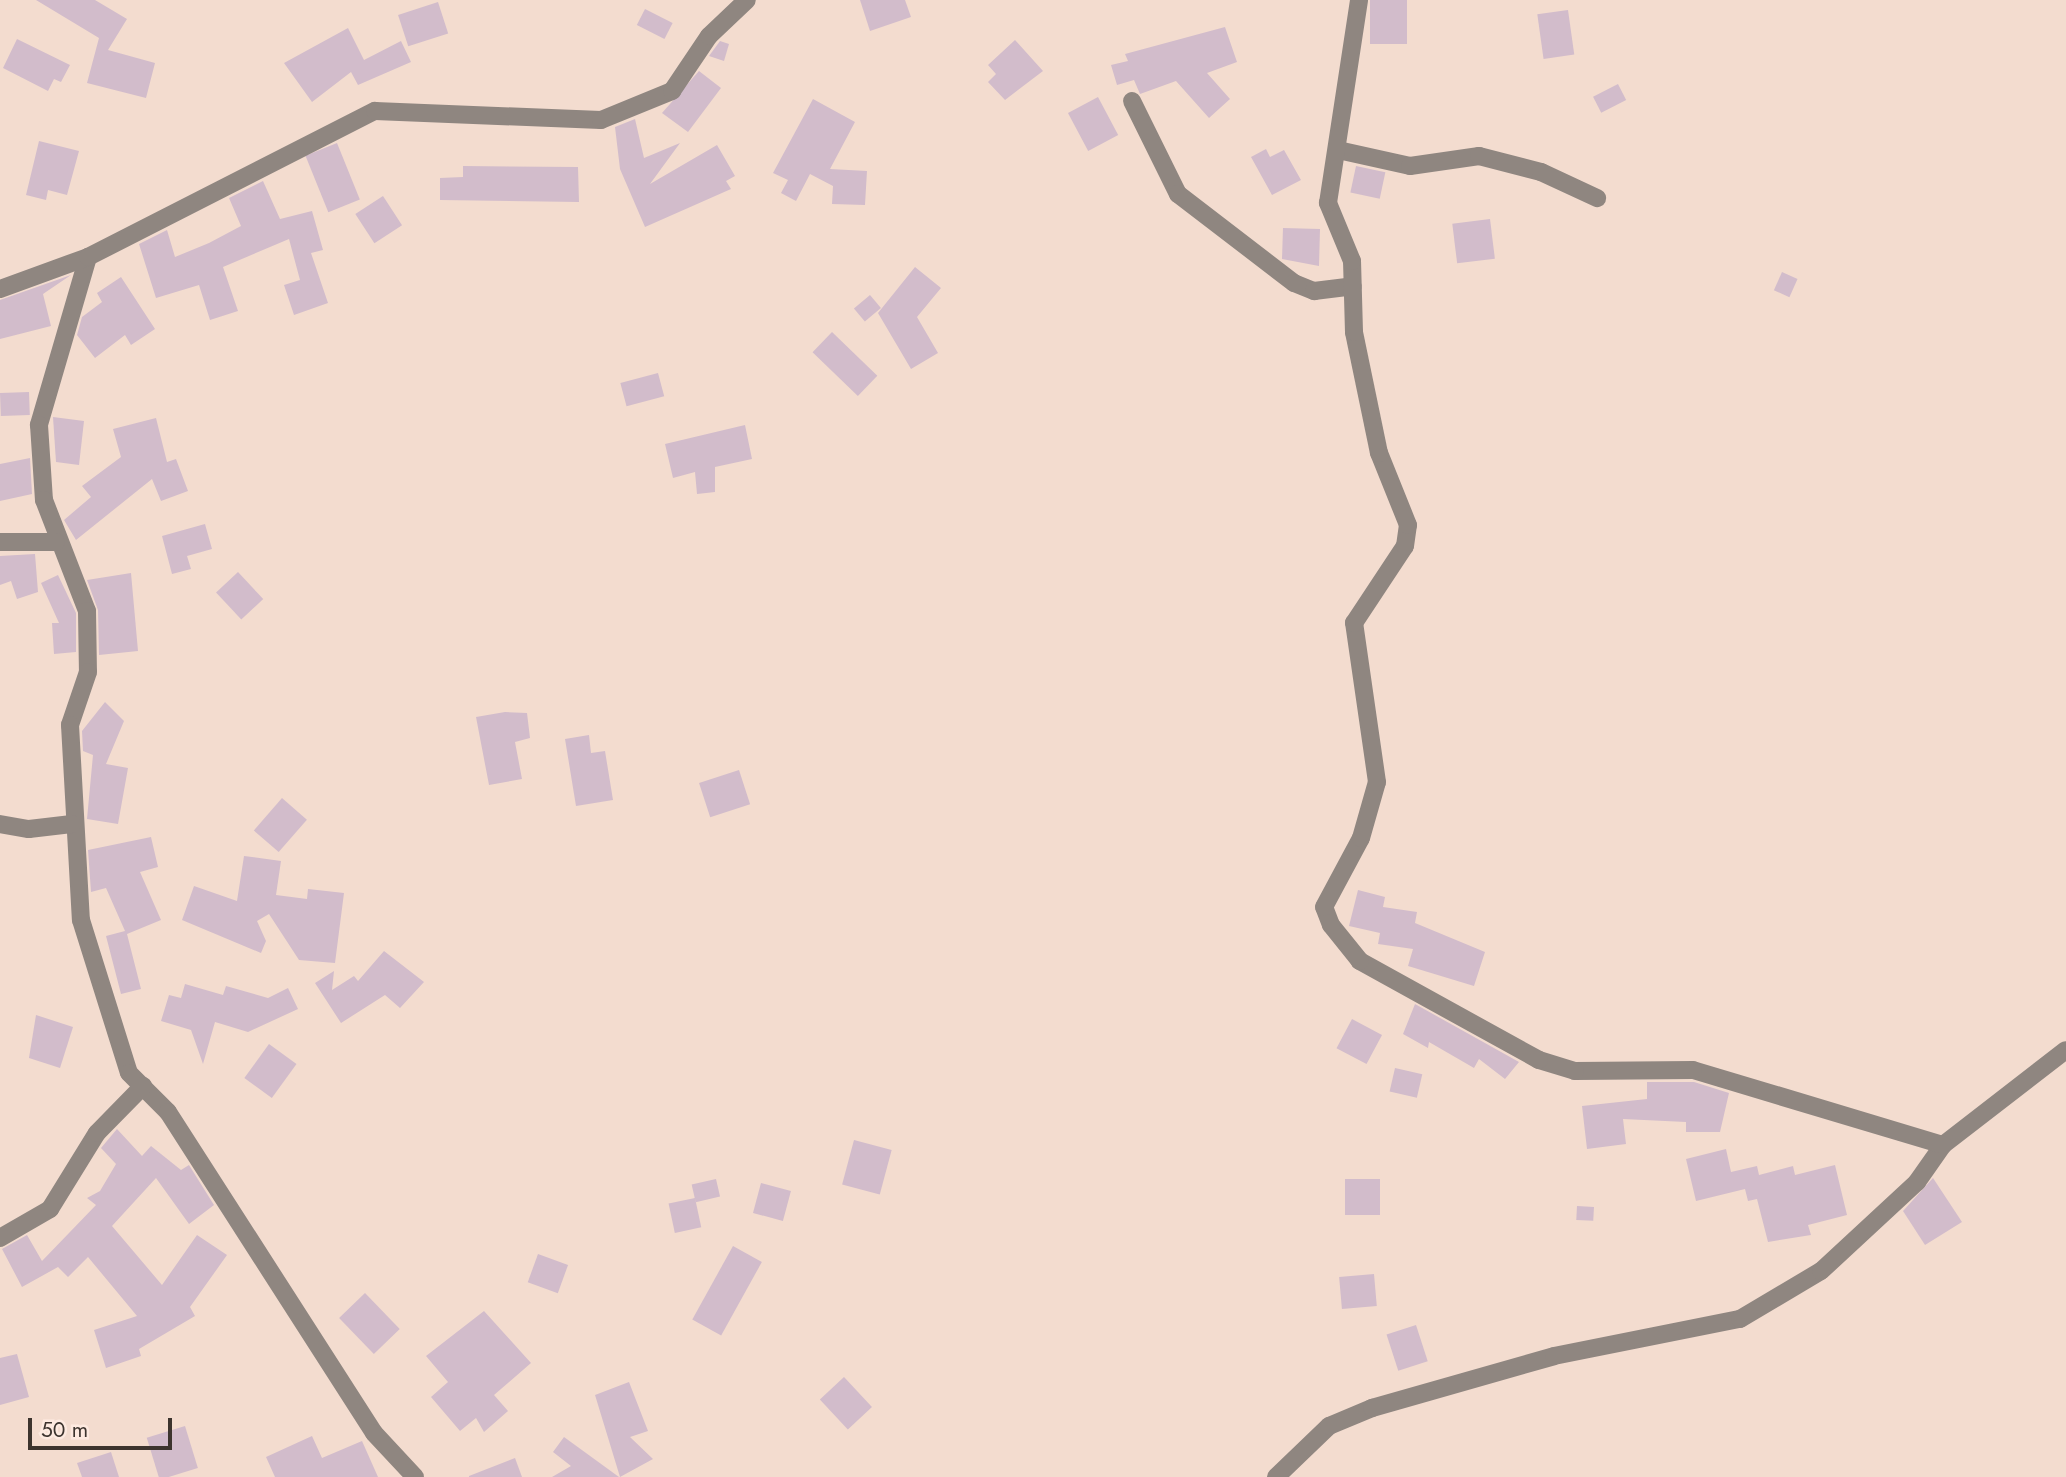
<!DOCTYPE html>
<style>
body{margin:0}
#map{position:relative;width:2066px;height:1477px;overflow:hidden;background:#f3dccf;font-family:Jost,sans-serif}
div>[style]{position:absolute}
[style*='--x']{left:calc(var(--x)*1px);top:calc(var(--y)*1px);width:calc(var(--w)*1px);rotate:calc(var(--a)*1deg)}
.building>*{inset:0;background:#d2bccb;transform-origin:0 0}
.minor>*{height:18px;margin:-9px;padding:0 9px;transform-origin:9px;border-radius:9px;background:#8f8680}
span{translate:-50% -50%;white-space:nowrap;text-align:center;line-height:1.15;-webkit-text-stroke:5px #fdeae0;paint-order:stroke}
.scale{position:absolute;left:28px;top:1418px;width:144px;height:32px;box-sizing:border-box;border:4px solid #3c342e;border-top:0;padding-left:9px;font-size:21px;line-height:24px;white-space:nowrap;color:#3c342e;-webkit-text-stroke:5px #fdeae0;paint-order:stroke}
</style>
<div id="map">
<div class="building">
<i style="clip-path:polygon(36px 0,95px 0,127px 19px,108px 50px,155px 63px,146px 98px,87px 83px,99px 38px)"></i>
<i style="clip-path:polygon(860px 0,905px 0,911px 17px,870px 31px)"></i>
<i style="left:1370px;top:0;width:37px;height:44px"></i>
<i style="left:438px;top:2px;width:33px;height:42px;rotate:72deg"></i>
<i style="left:645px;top:9px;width:31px;height:18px;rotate:27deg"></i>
<i style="left:1568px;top:10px;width:45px;height:31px;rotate:82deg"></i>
<i style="clip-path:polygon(1225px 27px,1237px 62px,1207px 73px,1230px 99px,1209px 118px,1176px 81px,1140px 94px,1134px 80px,1117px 85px,1111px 65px,1128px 61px,1125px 54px)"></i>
<i style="clip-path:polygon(348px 28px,364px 60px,401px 41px,411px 62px,358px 85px,351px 72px,312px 102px,284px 63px)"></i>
<i style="clip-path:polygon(17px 39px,70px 65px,61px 82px,54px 79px,48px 91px,3px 68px)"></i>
<i style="clip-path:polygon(1015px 40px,1043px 71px,1005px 100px,988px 82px,996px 74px,988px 65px)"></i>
<i style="clip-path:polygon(720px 41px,729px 44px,724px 61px,709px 56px)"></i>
<i style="clip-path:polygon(699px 71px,721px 88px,688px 132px,662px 113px)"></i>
<i style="left:1618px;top:84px;width:18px;height:28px;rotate:63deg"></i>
<i style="left:1098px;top:97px;width:43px;height:34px;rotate:62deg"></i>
<i style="clip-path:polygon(813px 99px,855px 122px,830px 169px,867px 171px,865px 205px,832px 204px,833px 186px,810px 174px,796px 201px,781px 193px,788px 180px,773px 173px)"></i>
<i style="clip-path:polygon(635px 119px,644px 158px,680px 143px,650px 184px,717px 145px,735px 176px,726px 181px,731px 189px,645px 227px,620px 169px,615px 127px)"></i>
<i style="clip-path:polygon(39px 141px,79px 151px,67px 195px,48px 190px,46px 200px,26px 195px)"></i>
<i style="left:337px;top:143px;width:61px;height:34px;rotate:68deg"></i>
<i style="clip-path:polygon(1266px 149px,1270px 157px,1284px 150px,1301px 180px,1272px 195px,1251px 157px)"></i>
<i style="clip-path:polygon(463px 166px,578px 167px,579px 202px,440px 200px,440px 178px,463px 177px)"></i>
<i style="left:1356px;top:166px;width:30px;height:27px;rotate:12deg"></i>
<i style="clip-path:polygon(263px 181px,280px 219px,312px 211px,323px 250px,311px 253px,328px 303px,294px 315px,284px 285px,300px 280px,289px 239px,223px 267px,238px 311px,210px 320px,199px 285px,156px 298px,139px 244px,167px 230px,175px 257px,209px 243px,241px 226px,229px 198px)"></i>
<i style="left:383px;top:196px;width:35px;height:33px;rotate:57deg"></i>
<i style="left:1490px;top:219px;width:40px;height:38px;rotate:83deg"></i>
<i style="clip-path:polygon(1283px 228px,1320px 229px,1319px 266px,1282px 259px)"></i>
<i style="clip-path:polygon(915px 267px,941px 288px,917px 317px,938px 353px,911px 369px,878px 313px)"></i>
<i style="left:1782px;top:272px;width:17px;height:20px;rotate:24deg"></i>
<i style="clip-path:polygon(71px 275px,43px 294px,51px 326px,0 339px,0 300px)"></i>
<i style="clip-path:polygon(121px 277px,155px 329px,131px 345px,125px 335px,95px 358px,77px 335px,82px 317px,102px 302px,97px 293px)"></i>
<i style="left:870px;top:295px;width:17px;height:21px;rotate:50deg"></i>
<i style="left:832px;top:332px;width:63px;height:28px;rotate:44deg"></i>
<i style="left:658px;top:373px;width:24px;height:39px;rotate:75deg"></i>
<i style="left:29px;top:392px;width:23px;height:29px;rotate:88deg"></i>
<i style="clip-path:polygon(53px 417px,84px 421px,79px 465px,56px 462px)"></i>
<i style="clip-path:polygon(156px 418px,167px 462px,176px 459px,188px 491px,161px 501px,152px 479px,76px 540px,64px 520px,91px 497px,82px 486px,121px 457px,113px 429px)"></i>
<i style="clip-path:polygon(745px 425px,752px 459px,715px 467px,715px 492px,697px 494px,695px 472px,673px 478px,665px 444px)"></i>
<i style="clip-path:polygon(30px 458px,32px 494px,0 501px,0 464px)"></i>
<i style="clip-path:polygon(205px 524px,212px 549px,187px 556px,191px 569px,172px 574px,162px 536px)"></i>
<i style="clip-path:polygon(35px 554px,38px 592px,17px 599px,11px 581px,0 585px,0 556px)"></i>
<i style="left:238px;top:572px;width:37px;height:30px;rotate:47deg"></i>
<i style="clip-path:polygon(131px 573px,138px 651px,99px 655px,98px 610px,87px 580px)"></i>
<i style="clip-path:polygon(58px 575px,76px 613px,76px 652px,54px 654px,52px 623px,59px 623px,41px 583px)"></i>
<i style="clip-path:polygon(105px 702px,124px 721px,106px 764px,128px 768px,118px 824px,87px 819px,93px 755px,83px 751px,82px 731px)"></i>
<i style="clip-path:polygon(505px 712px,527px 713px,530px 738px,515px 742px,522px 779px,489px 785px,476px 717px)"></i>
<i style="clip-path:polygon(589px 735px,591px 753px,605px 751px,613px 800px,576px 806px,565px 739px)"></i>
<i style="left:739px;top:770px;width:36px;height:42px;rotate:72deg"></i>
<i style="left:282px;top:798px;width:33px;height:43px;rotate:41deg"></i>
<i style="clip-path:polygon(151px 837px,158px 867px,140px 872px,161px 920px,127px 934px,141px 989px,121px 994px,106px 936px,125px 931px,106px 888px,91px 892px,88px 850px)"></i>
<i style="clip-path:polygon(244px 856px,281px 861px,276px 895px,307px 899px,308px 889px,344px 893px,335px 963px,299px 960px,269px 914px,257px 921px,266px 941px,261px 953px,182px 920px,194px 886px,237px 901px)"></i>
<i style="clip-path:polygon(1358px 890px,1385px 897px,1383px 907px,1417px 912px,1415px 923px,1485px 952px,1474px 986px,1408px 966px,1413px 949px,1378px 944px,1380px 933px,1349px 926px)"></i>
<i style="clip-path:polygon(384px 951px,424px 982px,400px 1008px,385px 995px,341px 1023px,315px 983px,334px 971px,332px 990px,354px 976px,358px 981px)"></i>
<i style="clip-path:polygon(185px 984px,223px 995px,226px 986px,268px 998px,288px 988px,298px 1009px,248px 1032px,215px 1022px,203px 1064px,191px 1030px,161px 1021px,169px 995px,181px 998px)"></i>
<i style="clip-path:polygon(1415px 1004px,1519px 1062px,1505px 1079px,1479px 1059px,1474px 1068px,1429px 1042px,1428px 1048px,1403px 1034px)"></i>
<i style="clip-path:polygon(36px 1015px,73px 1027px,60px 1068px,29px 1058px)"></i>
<i style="left:1352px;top:1019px;width:34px;height:33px;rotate:28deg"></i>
<i style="left:269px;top:1044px;width:34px;height:42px;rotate:36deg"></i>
<i style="left:1395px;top:1068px;width:28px;height:24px;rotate:13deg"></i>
<i style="clip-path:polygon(1647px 1082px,1694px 1082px,1729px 1093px,1720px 1132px,1686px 1132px,1686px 1122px,1623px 1119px,1626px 1144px,1587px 1149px,1582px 1106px,1647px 1099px)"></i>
<i style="clip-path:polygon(117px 1129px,142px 1156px,151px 1146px,181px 1170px,189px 1165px,214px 1205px,189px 1224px,156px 1178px,112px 1226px,162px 1285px,197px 1235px,227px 1255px,190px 1307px,195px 1316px,139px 1349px,141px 1356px,106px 1368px,94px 1330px,137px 1316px,88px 1257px,68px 1277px,58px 1267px,22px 1287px,2px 1249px,27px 1235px,42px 1261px,96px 1205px,87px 1198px,100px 1191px,116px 1164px,101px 1148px)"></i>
<i style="left:854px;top:1140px;width:39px;height:46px;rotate:15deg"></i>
<i style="clip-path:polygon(1726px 1149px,1731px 1172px,1757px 1166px,1759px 1175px,1793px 1166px,1795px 1175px,1835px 1165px,1847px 1215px,1808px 1225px,1811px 1235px,1768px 1242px,1757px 1199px,1748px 1201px,1745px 1189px,1696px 1201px,1686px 1159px)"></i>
<i style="clip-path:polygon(1933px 1178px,1962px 1222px,1925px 1245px,1903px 1211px)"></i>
<i style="left:716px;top:1179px;width:18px;height:25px;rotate:77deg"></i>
<i style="left:1345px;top:1179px;width:35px;height:36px"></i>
<i style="left:761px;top:1183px;width:31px;height:31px;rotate:15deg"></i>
<i style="left:695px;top:1198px;width:30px;height:27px;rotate:78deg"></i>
<i style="left:1577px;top:1206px;width:17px;height:14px;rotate:3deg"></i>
<i style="left:733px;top:1246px;width:33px;height:84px;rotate:29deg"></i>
<i style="left:538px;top:1254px;width:32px;height:30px;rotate:20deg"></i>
<i style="left:1374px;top:1274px;width:32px;height:35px;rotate:85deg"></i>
<i style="left:365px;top:1293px;width:50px;height:36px;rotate:46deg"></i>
<i style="clip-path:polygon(484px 1311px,531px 1363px,494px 1395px,508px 1411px,484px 1432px,476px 1418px,460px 1431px,431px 1397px,448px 1382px,426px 1356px)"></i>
<i style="left:1416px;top:1325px;width:38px;height:31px;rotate:72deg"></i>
<i style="clip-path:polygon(17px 1354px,29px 1397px,0 1405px,0 1358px)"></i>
<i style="left:844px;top:1377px;width:41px;height:33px;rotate:47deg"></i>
<i style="clip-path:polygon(629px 1382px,648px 1431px,630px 1437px,653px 1459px,620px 1477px,595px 1395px)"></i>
<i style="left:185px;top:1426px;width:44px;height:40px;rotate:73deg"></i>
<i style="clip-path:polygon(312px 1436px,322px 1458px,362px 1441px,378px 1477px,275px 1477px,266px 1457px)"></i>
<i style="clip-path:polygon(564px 1437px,619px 1477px,552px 1477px,571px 1466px,553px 1452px)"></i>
<i style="clip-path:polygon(111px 1452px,119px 1477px,82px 1477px,77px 1463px)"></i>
<i style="clip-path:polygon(515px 1458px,522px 1477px,469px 1477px,469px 1476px)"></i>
</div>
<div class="minor">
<i style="--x:1132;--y:101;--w:104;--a:63.7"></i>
<i style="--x:1178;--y:194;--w:146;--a:37.5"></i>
<i style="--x:1294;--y:283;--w:22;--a:22"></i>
<i style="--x:1314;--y:291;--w:39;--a:-7"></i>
<i style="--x:1338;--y:150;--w:74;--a:12.5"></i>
<i style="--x:1410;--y:166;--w:70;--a:-8.2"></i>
<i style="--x:1479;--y:156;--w:64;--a:14.5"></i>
<i style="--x:1541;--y:172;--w:62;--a:24.9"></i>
<i style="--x:88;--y:257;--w:175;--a:106.3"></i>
<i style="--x:39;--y:425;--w:75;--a:86.2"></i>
<i style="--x:44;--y:500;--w:119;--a:68.8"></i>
<i style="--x:87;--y:611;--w:61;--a:89.1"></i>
<i style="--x:88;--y:672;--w:56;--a:108.8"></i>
<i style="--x:70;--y:725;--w:195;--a:86.8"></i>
<i style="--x:81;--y:920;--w:160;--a:72.6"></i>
<i style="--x:129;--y:1073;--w:55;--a:45"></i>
<i style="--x:168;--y:1112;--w:381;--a:57.3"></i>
<i style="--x:374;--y:1433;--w:60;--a:47"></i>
<i style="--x:0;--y:289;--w:94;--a:-20"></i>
<i style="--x:88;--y:257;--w:322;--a:-27"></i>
<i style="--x:375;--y:111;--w:226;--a:2.3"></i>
<i style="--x:601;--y:120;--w:77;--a:-22.2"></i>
<i style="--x:672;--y:91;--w:66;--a:-56.1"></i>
<i style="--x:709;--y:36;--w:52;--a:-43.5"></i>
<i style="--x:0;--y:542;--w:56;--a:0"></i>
<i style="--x:0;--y:824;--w:29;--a:10"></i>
<i style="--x:29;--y:829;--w:43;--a:-6.6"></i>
<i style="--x:1943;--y:1145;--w:155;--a:-37.7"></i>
<i style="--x:0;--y:1238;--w:58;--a:-30.1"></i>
<i style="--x:50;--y:1209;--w:89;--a:-58.3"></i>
<i style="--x:97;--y:1133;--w:66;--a:-45.6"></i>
<i style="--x:1276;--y:1477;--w:74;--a:-43.9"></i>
<i style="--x:1329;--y:1426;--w:47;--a:-22.7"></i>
<i style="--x:1372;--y:1408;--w:189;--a:-15.9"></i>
<i style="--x:1554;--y:1356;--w:190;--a:-11.3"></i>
<i style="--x:1740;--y:1319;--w:94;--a:-30.7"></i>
<i style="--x:1821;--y:1271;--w:131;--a:-42.8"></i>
<i style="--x:1917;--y:1182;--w:45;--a:-54.9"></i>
<i style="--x:1943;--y:1145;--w:261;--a:-163.3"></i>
<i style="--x:1693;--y:1070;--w:118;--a:179.5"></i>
<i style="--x:1575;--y:1071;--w:38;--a:-163"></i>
<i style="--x:1539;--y:1060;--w:205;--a:-151.1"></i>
<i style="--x:1360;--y:961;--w:46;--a:-128.9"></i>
<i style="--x:1331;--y:925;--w:19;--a:-111"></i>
<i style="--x:1324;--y:907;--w:78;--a:-61.8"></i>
<i style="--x:1361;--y:838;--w:58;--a:-74.1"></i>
<i style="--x:1377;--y:782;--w:161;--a:-98.2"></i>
<i style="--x:1354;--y:623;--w:92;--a:-56.5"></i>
<i style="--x:1405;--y:546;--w:21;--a:-82"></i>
<i style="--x:1408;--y:525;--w:78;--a:-111.9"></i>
<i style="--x:1379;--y:453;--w:124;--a:-101.7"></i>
<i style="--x:1354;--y:332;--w:71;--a:-91.6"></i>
<i style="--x:1352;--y:261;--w:63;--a:-112.5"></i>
<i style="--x:1328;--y:203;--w:205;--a:-81.3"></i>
</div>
<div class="scale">50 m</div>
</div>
